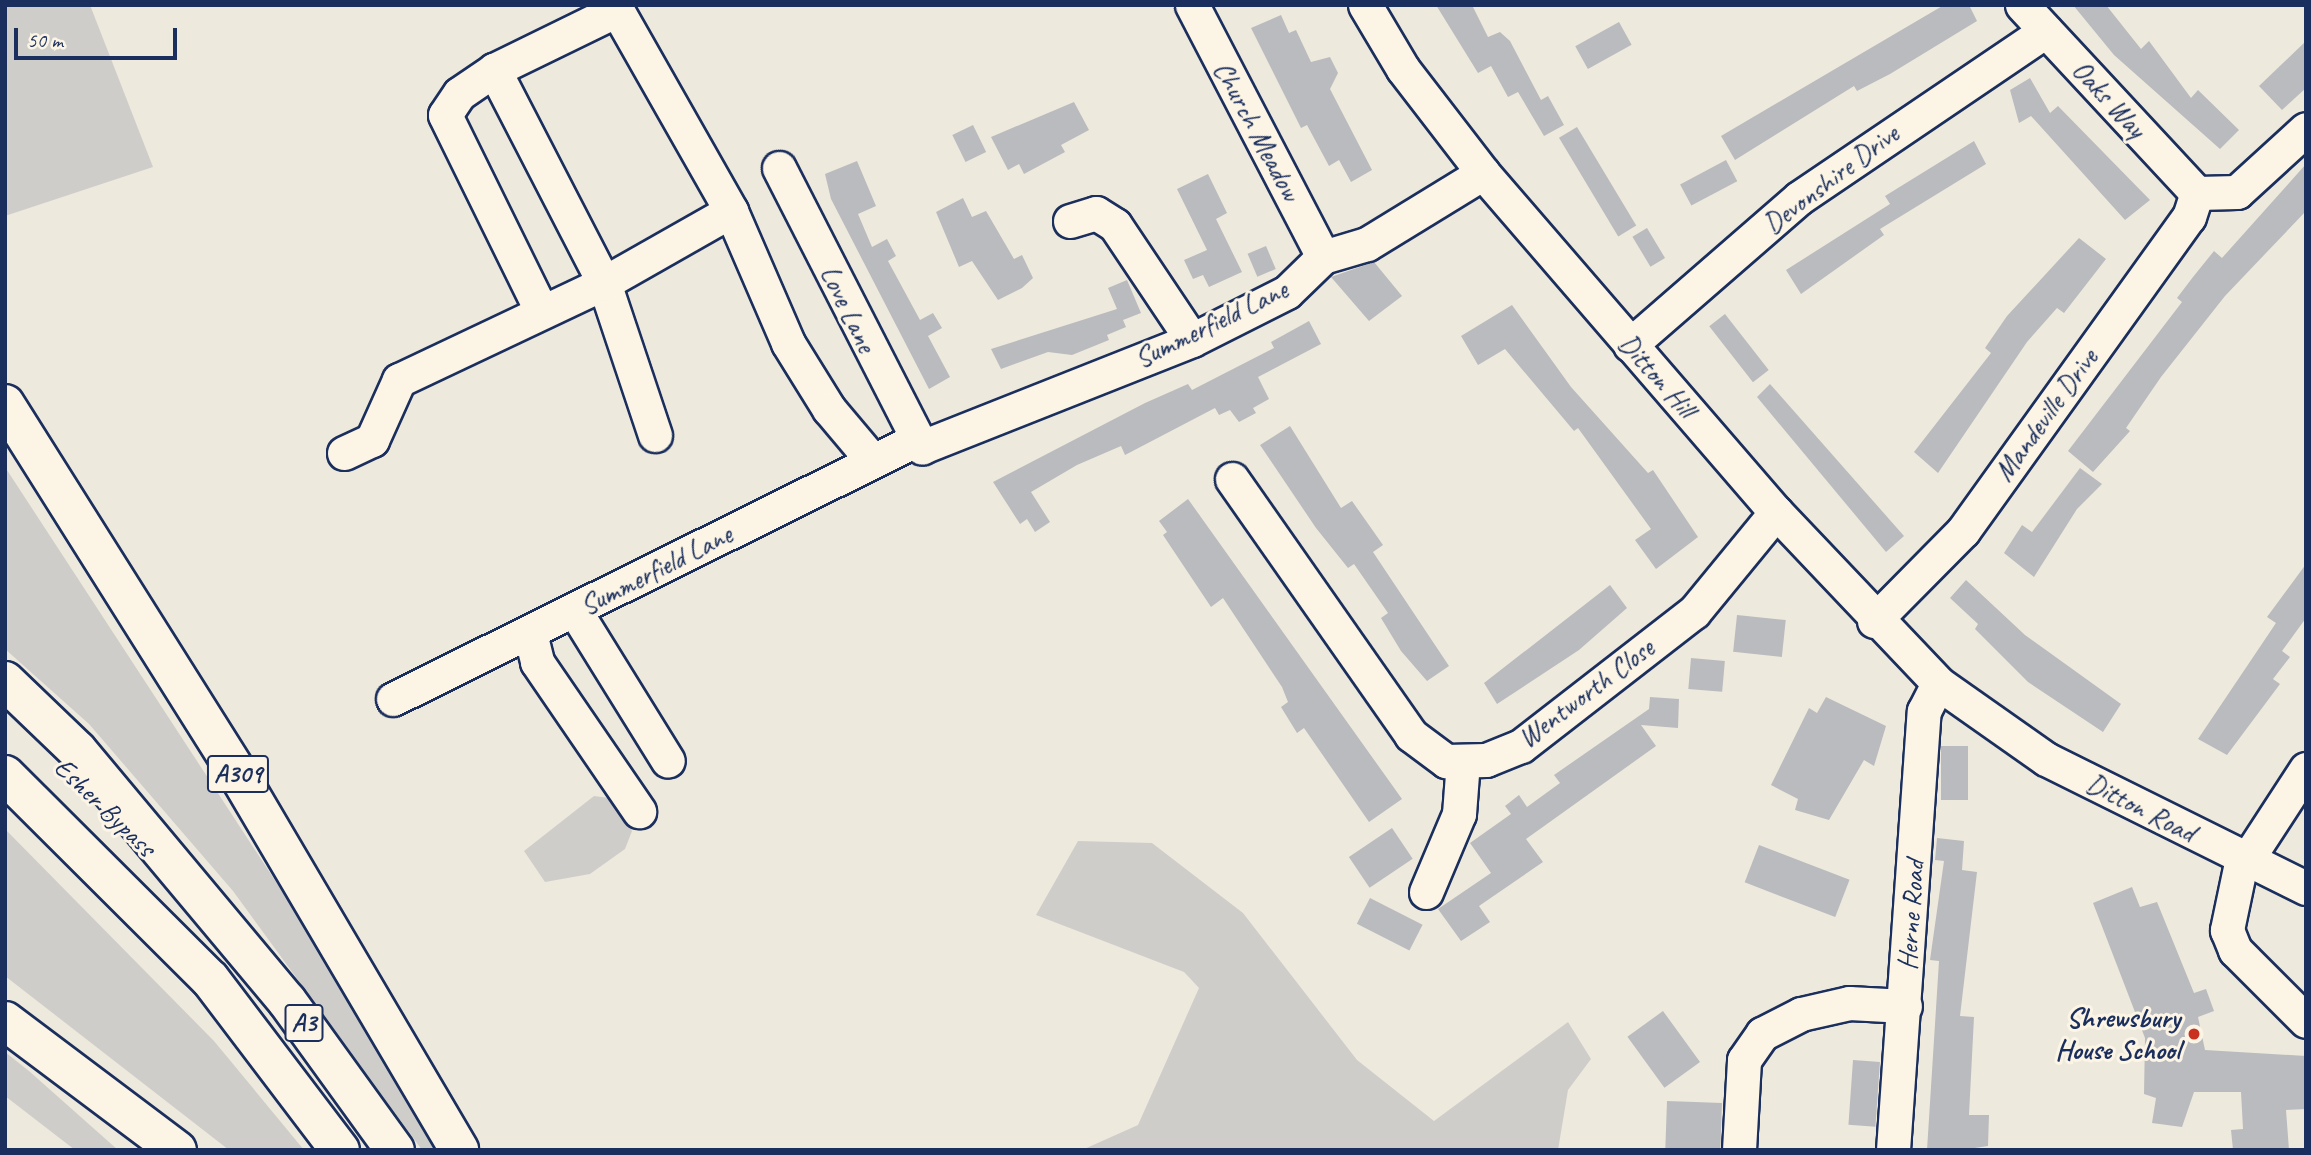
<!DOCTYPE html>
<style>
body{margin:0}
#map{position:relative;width:2311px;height:1155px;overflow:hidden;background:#eee9dd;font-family:Caveat,sans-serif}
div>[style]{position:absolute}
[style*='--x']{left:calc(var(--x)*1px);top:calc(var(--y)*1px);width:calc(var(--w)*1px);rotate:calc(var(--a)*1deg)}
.green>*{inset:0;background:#cfcdca}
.building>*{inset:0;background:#babbbe;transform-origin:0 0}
.roads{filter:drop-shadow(2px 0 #1b2f5e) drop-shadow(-2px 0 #1b2f5e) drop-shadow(0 2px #1b2f5e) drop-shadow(0 -2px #1b2f5e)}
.minor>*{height:33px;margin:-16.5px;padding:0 16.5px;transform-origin:16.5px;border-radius:16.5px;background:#fcf5e5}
.highway>*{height:38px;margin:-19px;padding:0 19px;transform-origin:19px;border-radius:19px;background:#fcf5e5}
.dots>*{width:19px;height:19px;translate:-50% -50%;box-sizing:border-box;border:4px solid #fcf5e5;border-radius:50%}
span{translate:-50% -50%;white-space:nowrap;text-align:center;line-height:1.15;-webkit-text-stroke:6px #fcf5e5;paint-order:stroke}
.shield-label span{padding:2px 5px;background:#fcf5e5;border:2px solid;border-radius:5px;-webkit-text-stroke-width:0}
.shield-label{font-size:26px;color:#1b2f5e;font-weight:700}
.street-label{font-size:28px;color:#1b2f5e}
.poi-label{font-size:28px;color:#1b2f5e;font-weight:700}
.right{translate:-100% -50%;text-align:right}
.frame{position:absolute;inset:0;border:7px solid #1b2f5e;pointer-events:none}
.scale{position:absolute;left:14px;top:28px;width:163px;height:32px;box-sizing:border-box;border:4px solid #1b2f5e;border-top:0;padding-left:9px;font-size:21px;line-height:24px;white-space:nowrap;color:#1b2f5e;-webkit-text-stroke:5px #fcf5e5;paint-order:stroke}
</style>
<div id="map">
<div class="green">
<i style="clip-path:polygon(5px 5px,90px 5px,153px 167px,5px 216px)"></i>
<i style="clip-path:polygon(5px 467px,387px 1052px,442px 1150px,422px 1150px,233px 891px,89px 724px,5px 649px)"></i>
<i style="clip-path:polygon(594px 796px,609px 798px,632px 831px,625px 849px,590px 874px,545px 882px,524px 851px)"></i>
<i style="clip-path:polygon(5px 829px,214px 1041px,304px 1150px,229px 1150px,5px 976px)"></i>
<i style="clip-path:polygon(1078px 841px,1152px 843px,1243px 913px,1357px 1060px,1434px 1121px,1568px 1022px,1591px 1059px,1568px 1090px,1558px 1150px,1082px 1150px,1138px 1125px,1199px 988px,1184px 972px,1036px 915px)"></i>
<i style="clip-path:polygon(5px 1052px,29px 1071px,118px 1150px,75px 1150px,5px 1096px)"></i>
</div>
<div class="building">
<i style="clip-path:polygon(1436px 5px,1472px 5px,1488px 37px,1500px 32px,1510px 41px,1541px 100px,1548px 96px,1564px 125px,1544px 136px,1518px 92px,1508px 97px,1491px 66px,1478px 73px)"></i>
<i style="clip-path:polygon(1944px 5px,1969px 5px,1977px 21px,1890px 74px,1857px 91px,1854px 86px,1735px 160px,1721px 136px)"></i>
<i style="clip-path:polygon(2073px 5px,2106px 5px,2141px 49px,2149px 41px,2191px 98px,2198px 90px,2239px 130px,2220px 149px,2114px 55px)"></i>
<i style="clip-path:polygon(1281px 15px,1289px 33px,1296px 30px,1311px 62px,1330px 57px,1338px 73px,1330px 89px,1372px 170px,1351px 182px,1339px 160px,1329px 166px,1307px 125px,1301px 128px,1251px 28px)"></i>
<i style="left:1619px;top:22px;width:26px;height:50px;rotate:61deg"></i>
<i style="clip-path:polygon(2306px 41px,2306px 88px,2282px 110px,2259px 86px)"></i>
<i style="clip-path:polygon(2030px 78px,2050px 113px,2058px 106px,2150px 200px,2125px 220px,2031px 116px,2019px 123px,2010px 90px)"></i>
<i style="clip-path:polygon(1074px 102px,1089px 130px,1061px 145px,1065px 152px,1024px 174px,1019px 164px,1008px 170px,991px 137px)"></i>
<i style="left:973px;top:125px;width:30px;height:23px;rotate:64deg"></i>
<i style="left:1577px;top:127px;width:115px;height:21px;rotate:59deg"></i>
<i style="clip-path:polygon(1974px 141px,1986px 164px,1880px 229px,1884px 235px,1801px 294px,1786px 270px,1890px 204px,1885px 196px)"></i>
<i style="left:1726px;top:160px;width:24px;height:52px;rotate:62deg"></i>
<i style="clip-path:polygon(857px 161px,876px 206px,858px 214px,872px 247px,887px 239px,896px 256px,888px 261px,920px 320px,933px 313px,942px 328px,928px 336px,950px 377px,929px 389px,831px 199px,825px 174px)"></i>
<i style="clip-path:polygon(2306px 164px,2306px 211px,2225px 296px,2161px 377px,2126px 428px,2130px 431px,2093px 472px,2068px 451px,2182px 302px,2177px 298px,2193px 277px,2214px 251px,2222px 258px)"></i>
<i style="clip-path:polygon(1208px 174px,1227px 213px,1216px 219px,1242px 272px,1209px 287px,1203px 275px,1193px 279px,1184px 260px,1207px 250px,1177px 189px)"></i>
<i style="clip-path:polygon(963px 198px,972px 217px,986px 211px,1014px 259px,1022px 255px,1033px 278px,1022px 288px,998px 300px,972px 261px,959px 267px,936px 212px)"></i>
<i style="left:1647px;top:228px;width:35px;height:17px;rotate:59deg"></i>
<i style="clip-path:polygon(2079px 238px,2106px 259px,2064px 313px,2057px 308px,2027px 342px,1938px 473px,1914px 452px,1991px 353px,1985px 348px,2007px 316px)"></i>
<i style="left:1266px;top:246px;width:25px;height:20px;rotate:67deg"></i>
<i style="clip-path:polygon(1374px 262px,1402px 296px,1369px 321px,1331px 277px)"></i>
<i style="clip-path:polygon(1127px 280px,1141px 313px,1123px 320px,1126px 327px,1107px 335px,1109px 340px,1072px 355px,1048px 352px,1001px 369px,991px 349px,1117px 309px,1108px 288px)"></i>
<i style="clip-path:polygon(1512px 305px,1571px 387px,1648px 473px,1653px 470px,1698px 537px,1656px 569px,1635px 540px,1651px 529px,1578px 428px,1574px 431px,1505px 349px,1478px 365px,1461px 336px)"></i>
<i style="left:1725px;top:314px;width:71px;height:20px;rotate:52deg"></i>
<i style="clip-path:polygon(1309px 321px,1321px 344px,1258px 377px,1269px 399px,1253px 408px,1256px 413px,1239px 422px,1230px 410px,1219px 415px,1215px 408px,1125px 455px,1121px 446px,1077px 465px,1031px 492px,1050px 522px,1035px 532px,1027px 519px,1020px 524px,993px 482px,1145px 403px,1188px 384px,1192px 390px,1274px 348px,1271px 342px)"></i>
<i style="clip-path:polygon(1770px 384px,1904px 536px,1886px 552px,1757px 397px)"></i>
<i style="clip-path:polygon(1290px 426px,1341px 508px,1352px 501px,1383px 545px,1373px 552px,1449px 666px,1427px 681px,1401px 651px,1381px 618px,1388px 613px,1354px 564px,1348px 568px,1316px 528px,1260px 445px)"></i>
<i style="clip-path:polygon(2080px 468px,2102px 484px,2077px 509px,2034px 577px,2004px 553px,2022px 525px,2032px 532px)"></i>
<i style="clip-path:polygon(1188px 499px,1402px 799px,1369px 822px,1304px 728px,1297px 733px,1281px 707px,1288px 702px,1282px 687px,1223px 598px,1211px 607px,1163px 535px,1167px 532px,1159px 521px)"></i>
<i style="clip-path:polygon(2306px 564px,2306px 618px,2282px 651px,2290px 657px,2273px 679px,2280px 684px,2227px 755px,2198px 739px,2276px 623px,2267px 617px)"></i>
<i style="clip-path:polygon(1966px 580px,2025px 635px,2121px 704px,2103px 732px,2028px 682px,1975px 629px,1978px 624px,1950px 598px)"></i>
<i style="clip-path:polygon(1610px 585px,1627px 608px,1579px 650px,1497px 704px,1484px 683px)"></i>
<i style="left:1737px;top:615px;width:49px;height:37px;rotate:6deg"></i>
<i style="left:1691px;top:658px;width:34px;height:31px;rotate:5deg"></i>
<i style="clip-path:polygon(1650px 697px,1679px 699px,1678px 728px,1641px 725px,1656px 746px,1526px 839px,1543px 862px,1479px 906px,1490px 922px,1461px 941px,1438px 909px,1491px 873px,1470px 843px,1511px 814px,1505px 806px,1519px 795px,1527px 807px,1560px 783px,1554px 775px,1649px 709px)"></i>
<i style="clip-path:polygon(1826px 697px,1886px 726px,1874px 766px,1864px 760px,1829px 820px,1795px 810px,1798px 799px,1771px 785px,1809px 708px,1817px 713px)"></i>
<i style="left:1941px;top:746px;width:27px;height:54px"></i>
<i style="left:1392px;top:828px;width:37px;height:52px;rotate:56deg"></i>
<i style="clip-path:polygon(1937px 838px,1964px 841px,1962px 870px,1977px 872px,1960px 1016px,1974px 1017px,1969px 1115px,1989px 1115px,1988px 1146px,1961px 1150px,1927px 1150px,1939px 961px,1930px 960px,1944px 861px,1935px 860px)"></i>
<i style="left:1759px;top:845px;width:97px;height:40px;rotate:21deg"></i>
<i style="clip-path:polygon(2132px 887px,2140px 907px,2157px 902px,2194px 993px,2206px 989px,2214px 1011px,2198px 1017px,2205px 1050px,2306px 1056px,2306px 1109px,2286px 1110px,2289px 1150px,2233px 1150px,2231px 1130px,2243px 1129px,2241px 1092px,2194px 1092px,2182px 1127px,2152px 1123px,2156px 1098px,2144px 1094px,2145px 1038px,2093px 903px)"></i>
<i style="left:1370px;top:898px;width:59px;height:29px;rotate:27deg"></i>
<i style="left:1663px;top:1011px;width:63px;height:44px;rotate:54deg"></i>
<i style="left:1853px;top:1060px;width:27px;height:65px;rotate:4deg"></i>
<i style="left:1667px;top:1101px;width:55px;height:49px;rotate:2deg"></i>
</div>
<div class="roads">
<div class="minor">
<i style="--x:1192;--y:5;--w:284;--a:62.5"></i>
<i style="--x:1365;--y:5;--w:74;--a:59.3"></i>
<i style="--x:1403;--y:69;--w:131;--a:52.4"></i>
<i style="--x:1483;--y:173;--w:448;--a:49.2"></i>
<i style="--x:1776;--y:512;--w:236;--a:46.5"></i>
<i style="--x:1938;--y:683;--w:132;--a:35.1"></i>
<i style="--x:2046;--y:759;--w:290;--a:26.4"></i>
<i style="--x:2022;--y:5;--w:257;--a:47.1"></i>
<i style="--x:494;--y:70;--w:42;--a:145.6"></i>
<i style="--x:459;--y:94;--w:25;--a:124"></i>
<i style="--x:445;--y:115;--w:217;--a:63.8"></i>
<i style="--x:779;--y:168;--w:314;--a:62.9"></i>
<i style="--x:922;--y:447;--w:290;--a:-21.6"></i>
<i style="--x:1192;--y:340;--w:106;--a:-26.8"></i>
<i style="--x:1287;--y:292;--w:50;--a:-44.2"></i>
<i style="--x:1323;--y:257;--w:46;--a:-16.5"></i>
<i style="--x:1367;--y:244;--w:136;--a:-31.5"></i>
<i style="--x:2197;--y:193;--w:40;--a:-1.4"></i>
<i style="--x:2237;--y:192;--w:93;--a:-42.4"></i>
<i style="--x:1070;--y:221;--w:27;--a:-17"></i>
<i style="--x:1096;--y:213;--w:22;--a:32"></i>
<i style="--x:1115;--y:225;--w:138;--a:56.2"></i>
<i style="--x:1630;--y:345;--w:224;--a:-41"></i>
<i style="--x:1799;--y:198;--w:298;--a:-34.1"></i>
<i style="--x:655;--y:435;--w:160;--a:-108.5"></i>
<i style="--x:604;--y:283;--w:240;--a:-117.3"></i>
<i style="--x:494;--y:70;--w:137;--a:-26"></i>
<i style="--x:617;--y:10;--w:231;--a:60.4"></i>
<i style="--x:731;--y:211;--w:144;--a:66.6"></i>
<i style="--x:788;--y:343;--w:78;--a:58.2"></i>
<i style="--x:829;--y:409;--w:67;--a:49.9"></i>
<i style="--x:344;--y:453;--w:31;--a:-25"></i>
<i style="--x:372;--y:440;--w:66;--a:-65.8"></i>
<i style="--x:399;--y:380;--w:227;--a:-25.3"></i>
<i style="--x:604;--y:283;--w:146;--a:-29.6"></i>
<i style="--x:1232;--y:479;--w:312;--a:55"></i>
<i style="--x:1411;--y:735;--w:44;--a:36.6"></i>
<i style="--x:1446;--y:761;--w:40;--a:-1.4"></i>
<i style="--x:1486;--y:760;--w:38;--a:-22"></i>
<i style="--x:1521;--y:746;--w:219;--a:-37.8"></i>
<i style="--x:1694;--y:612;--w:129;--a:-50.6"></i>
<i style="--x:575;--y:611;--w:176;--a:58.2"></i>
<i style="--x:1874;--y:621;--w:127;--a:-45.3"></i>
<i style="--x:1963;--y:531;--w:387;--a:-54.3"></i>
<i style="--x:2189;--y:217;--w:25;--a:-72"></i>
<i style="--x:530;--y:633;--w:30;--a:76"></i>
<i style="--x:537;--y:662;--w:181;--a:55.6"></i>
<i style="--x:393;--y:699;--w:586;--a:-26.35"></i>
<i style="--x:2242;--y:858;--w:74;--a:101.8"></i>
<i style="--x:2227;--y:930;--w:22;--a:68"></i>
<i style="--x:2235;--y:950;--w:100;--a:45"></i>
<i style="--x:2246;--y:861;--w:110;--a:-56.9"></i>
<i style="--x:1426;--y:892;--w:85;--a:-67.1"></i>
<i style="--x:1459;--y:814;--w:53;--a:-85.7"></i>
<i style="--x:1739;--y:1150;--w:90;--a:-86.8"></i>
<i style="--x:1744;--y:1060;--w:32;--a:-55"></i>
<i style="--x:1762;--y:1034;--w:44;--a:-27.1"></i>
<i style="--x:1801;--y:1014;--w:49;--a:-12.9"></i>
<i style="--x:1849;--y:1003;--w:56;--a:3.1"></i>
<i style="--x:1893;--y:1150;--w:440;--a:-86"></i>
<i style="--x:1924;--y:711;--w:31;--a:-63"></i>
</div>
<div class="highway">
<i style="--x:5;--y:404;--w:445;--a:57.8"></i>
<i style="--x:242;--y:781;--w:428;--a:59.5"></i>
<i style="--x:5;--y:681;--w:100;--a:43.8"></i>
<i style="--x:77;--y:750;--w:327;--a:50.1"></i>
<i style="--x:287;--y:1001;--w:184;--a:54.1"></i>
<i style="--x:5;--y:775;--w:289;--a:44.9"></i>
<i style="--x:210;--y:979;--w:215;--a:52.8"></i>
<i style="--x:5;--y:1021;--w:215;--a:36.9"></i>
</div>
</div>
<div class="dots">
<i style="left:2194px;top:1034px;background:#c8321e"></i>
</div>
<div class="shield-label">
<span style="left:238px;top:774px">A309</span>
<span style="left:304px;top:1023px">A3</span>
</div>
<div class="street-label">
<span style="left:2109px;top:99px;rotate:47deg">Oaks Way</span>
<span style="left:1257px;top:131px;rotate:62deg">Church Meadow</span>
<span style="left:1831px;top:179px;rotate:-37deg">Devonshire Drive</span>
<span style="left:848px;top:309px;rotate:64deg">Love Lane</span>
<span style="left:1211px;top:324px;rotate:-26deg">Summerfield Lane</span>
<span style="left:1657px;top:376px;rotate:49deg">Ditton Hill</span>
<span style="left:2046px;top:415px;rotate:-54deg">Mandeville Drive</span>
<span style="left:656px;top:570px;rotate:-27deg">Summerfield Lane</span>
<span style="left:1586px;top:693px;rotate:-37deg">Wentworth Close</span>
<span style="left:105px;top:807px;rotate:44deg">Esher Bypass</span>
<span style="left:2141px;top:808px;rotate:27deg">Ditton Road</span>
<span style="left:1911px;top:915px;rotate:-86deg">Herne Road</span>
</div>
<div class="poi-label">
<span class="right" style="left:2180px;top:1034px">Shrewsbury<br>House School</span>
</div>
<div class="frame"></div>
<div class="scale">50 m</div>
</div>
